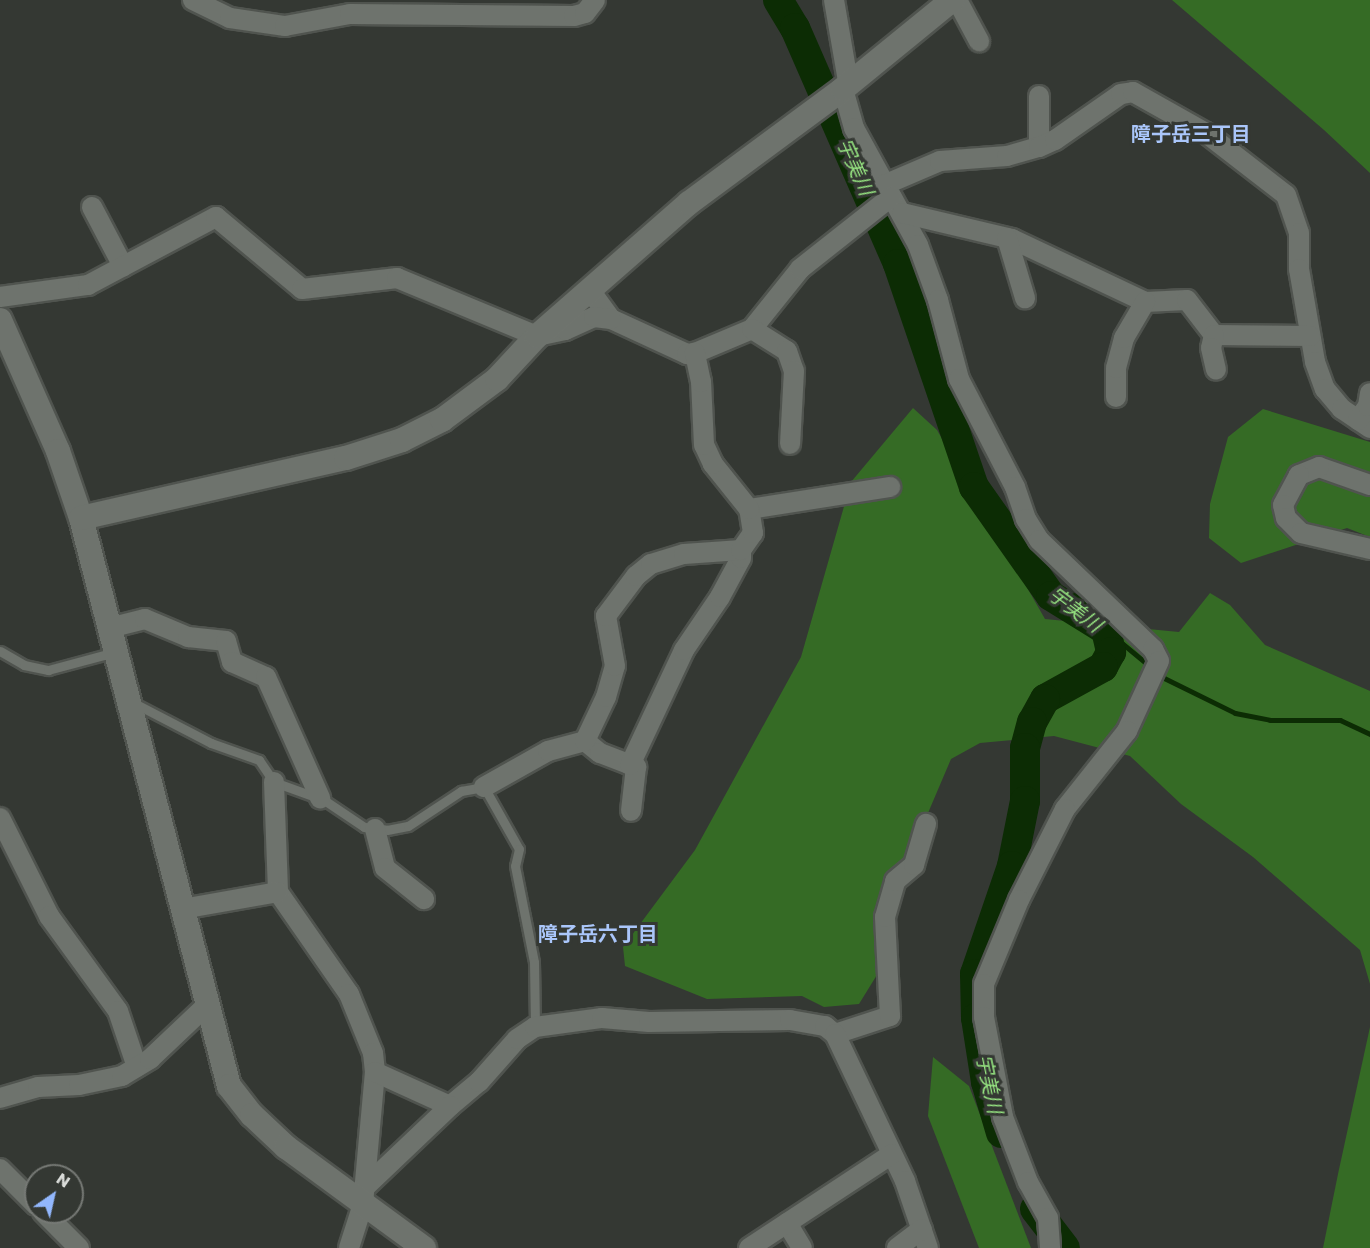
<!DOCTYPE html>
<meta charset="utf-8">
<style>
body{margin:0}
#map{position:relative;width:1370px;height:1248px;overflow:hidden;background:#343833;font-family:Poppins,"Noto Sans JP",sans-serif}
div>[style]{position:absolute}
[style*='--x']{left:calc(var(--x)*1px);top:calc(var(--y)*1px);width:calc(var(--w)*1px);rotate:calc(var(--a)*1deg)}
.green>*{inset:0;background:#356b25}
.stream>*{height:5px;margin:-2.5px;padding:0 2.5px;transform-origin:2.5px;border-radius:2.5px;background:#0c2c04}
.river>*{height:30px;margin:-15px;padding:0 15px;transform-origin:15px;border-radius:15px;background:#0c2c04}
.roads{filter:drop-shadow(2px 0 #50544f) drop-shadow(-2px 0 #50544f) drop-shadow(0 2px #50544f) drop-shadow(0 -2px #50544f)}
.service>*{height:9px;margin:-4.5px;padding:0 4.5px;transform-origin:4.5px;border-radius:4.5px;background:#6e736d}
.minor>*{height:20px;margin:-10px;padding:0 10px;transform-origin:10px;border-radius:10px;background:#6e736d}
.tertiary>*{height:24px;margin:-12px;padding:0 12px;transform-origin:12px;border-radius:12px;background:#6e736d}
span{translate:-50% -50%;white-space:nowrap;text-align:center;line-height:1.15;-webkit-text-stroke:6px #343833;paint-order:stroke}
.neighbourhood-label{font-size:20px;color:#aac6fa;font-weight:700}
.water-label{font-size:20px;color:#98e883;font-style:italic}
.north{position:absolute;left:24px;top:1164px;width:60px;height:60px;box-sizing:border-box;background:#343833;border:2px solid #767975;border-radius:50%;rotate:34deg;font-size:16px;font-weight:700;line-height:24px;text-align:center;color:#d9dbd8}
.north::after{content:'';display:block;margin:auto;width:21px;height:27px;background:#92b7fd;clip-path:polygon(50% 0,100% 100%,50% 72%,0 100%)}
</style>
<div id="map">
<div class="green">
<i style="clip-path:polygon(1172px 0,1370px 0,1370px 173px,1324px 130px)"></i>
<i style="clip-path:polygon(913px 408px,937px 430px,1045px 619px,1179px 632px,1210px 593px,1230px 605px,1265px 645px,1370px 691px,1370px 984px,1360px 950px,1253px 857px,1181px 804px,1130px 756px,1054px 736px,980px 743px,951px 759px,888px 907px,880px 970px,859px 1004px,824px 1007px,802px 996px,707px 999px,625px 966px,623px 947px,695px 850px,801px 657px,851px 482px)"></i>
<i style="clip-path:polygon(1263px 409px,1370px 442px,1370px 537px,1347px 528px,1241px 563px,1209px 538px,1210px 504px,1228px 437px)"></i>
<i style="clip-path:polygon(1370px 1027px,1370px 1248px,1323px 1248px,1338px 1174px)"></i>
<i style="clip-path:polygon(933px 1057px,969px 1086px,1031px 1248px,979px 1248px,928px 1116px)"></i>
</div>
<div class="stream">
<i style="--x:1106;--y:630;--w:75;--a:39.6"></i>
<i style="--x:1164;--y:678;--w:79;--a:26.2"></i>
<i style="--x:1235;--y:713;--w:36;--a:11"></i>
<i style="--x:1270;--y:720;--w:70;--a:0"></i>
<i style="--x:1340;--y:720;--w:33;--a:25"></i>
</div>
<div class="river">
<i style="--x:778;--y:0;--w:33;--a:59"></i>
<i style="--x:795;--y:28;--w:257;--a:66.4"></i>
<i style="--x:898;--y:264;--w:236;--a:71.2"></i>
<i style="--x:974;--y:487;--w:133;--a:54.8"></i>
<i style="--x:1051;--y:596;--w:65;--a:31.7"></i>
<i style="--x:1106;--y:630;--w:23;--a:77"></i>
<i style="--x:1111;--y:652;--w:17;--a:118"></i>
<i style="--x:1103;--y:667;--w:66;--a:151.1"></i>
<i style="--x:1045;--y:699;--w:26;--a:119"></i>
<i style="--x:1032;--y:722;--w:27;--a:105"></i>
<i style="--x:1025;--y:748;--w:53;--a:90"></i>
<i style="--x:1025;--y:801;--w:66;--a:101.3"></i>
<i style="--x:1012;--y:866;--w:114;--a:108.9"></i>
<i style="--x:975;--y:974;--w:44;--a:88.7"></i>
<i style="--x:976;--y:1018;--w:65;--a:81.1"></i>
<i style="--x:986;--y:1082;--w:53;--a:73.6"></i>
<i style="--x:1035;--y:1209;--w:49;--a:52.4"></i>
</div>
<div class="roads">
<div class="service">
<i style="--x:0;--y:651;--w:28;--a:30"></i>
<i style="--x:24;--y:665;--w:25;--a:12"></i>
<i style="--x:48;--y:670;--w:69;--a:-15"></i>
<i style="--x:132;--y:702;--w:89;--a:27.4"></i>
<i style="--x:211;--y:743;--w:51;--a:19.5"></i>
<i style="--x:259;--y:760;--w:27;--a:56"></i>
<i style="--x:274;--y:782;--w:53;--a:19.8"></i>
<i style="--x:324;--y:800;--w:48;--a:34"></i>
<i style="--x:364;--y:827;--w:23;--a:7"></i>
<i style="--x:387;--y:830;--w:21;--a:-11"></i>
<i style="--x:408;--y:826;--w:64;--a:-33.4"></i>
<i style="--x:461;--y:791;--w:23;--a:-10"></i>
<i style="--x:484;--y:787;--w:71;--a:60.6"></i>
<i style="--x:519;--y:849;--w:17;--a:103"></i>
<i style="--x:515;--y:866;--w:98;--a:78.8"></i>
<i style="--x:534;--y:962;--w:65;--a:89.1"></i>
</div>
<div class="minor">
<i style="--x:193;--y:0;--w:41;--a:25.9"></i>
<i style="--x:230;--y:18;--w:56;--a:8.3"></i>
<i style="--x:285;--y:26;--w:66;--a:-10.5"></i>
<i style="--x:350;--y:14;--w:224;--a:0.5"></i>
<i style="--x:574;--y:16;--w:11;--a:-15"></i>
<i style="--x:585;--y:13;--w:16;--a:-52"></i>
<i style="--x:834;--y:0;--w:82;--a:80.2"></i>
<i style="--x:957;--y:0;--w:47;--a:61.8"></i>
<i style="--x:843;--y:89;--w:41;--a:74.2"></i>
<i style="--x:854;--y:128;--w:133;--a:61.3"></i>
<i style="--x:918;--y:245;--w:59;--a:70"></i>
<i style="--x:938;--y:300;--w:82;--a:75.1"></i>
<i style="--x:959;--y:379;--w:122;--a:62.6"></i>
<i style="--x:1015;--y:487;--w:34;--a:71"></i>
<i style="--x:1026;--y:519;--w:25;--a:58"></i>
<i style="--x:1039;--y:540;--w:158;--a:43.7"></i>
<i style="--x:1153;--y:649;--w:13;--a:63"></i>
<i style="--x:1159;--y:661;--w:77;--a:114.6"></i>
<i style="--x:1127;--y:731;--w:100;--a:128.5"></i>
<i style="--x:1065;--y:809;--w:102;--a:116.8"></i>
<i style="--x:1019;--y:900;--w:91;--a:112.6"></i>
<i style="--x:984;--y:984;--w:33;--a:90"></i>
<i style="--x:984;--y:1017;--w:102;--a:79.2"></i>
<i style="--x:1003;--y:1117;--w:70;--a:69"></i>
<i style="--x:1028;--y:1182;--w:41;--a:60.9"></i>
<i style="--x:1048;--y:1218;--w:30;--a:86"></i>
<i style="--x:1039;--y:96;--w:51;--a:90"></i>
<i style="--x:884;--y:185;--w:61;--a:-23.2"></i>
<i style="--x:940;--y:161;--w:67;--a:-4.3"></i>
<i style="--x:1007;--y:156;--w:33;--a:-16"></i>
<i style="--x:1039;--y:147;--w:17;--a:-24"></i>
<i style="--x:1055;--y:140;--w:80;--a:-34.9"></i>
<i style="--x:1121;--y:94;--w:12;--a:-9"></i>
<i style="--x:1133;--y:92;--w:84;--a:29.3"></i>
<i style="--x:1206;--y:133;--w:101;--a:37.8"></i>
<i style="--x:1286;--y:195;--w:40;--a:71.1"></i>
<i style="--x:1299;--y:233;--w:36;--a:90"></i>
<i style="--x:1299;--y:269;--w:94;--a:80.2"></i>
<i style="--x:1315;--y:362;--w:29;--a:70"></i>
<i style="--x:1325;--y:389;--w:26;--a:50"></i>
<i style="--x:1342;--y:409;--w:34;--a:34"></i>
<i style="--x:92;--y:207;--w:67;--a:62.3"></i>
<i style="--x:902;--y:213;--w:113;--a:13.3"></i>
<i style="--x:1012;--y:239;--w:147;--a:25.3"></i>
<i style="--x:1145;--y:302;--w:42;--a:-2.7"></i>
<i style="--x:1187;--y:300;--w:44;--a:52.4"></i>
<i style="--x:1214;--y:335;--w:96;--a:0.6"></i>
<i style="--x:1007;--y:238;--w:63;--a:73.3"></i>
<i style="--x:589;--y:289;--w:37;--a:54"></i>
<i style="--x:611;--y:319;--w:84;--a:24.7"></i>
<i style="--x:687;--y:354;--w:8;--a:-7"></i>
<i style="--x:695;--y:353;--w:62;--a:-22.8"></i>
<i style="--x:752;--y:329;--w:77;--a:-51.3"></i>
<i style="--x:800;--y:269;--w:116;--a:-38.4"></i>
<i style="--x:0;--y:297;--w:89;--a:-7.8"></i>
<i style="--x:88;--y:285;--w:145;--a:-28"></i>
<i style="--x:216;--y:217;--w:112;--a:39.9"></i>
<i style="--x:302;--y:289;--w:96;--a:-6.6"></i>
<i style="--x:397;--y:278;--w:152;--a:22.5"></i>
<i style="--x:537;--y:336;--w:29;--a:-12"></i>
<i style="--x:565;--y:330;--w:32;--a:-24"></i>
<i style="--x:594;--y:317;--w:17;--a:7"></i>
<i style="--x:752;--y:329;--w:41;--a:32.2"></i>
<i style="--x:787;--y:351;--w:21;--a:71"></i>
<i style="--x:794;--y:371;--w:73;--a:93.1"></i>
<i style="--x:1214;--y:335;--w:13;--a:103"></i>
<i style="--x:1211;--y:348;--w:22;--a:77"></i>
<i style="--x:1116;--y:397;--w:29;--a:-90"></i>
<i style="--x:1116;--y:368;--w:31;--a:-75"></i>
<i style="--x:1124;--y:338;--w:42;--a:-59.7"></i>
<i style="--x:1358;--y:420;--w:17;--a:-54"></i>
<i style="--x:1368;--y:406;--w:13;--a:-81"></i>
<i style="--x:1370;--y:485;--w:54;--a:-160.6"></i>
<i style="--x:1319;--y:467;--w:22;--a:158"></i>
<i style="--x:1299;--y:475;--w:34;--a:118"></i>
<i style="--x:1283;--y:505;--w:13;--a:77"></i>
<i style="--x:1286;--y:518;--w:21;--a:45"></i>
<i style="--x:1301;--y:533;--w:71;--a:13.1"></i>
<i style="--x:749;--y:509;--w:143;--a:-8.9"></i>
<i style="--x:109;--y:628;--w:37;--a:-14"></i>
<i style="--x:145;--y:619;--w:47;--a:22.7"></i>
<i style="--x:188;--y:637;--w:38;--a:6"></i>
<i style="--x:226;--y:641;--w:22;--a:74"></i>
<i style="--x:232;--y:662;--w:37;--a:24"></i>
<i style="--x:266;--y:677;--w:133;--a:65.9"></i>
<i style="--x:585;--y:741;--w:19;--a:39"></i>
<i style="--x:600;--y:753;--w:39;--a:21"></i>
<i style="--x:636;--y:767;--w:44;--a:96.5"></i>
<i style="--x:630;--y:765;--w:127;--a:-64.8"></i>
<i style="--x:684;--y:650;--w:64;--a:-55.8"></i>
<i style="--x:720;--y:597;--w:44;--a:-61.7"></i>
<i style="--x:741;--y:558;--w:8;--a:-90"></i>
<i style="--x:274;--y:782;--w:110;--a:87.9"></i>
<i style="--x:278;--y:892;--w:124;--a:55.2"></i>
<i style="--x:349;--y:994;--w:64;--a:67.9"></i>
<i style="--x:373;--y:1053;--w:19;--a:84"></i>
<i style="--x:375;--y:1072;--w:133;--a:95.2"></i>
<i style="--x:363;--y:1204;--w:46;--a:107.7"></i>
<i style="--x:484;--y:787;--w:73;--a:-29.4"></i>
<i style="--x:548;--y:751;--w:38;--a:-15"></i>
<i style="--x:585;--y:741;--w:49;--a:-64.5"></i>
<i style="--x:606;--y:697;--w:32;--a:-74"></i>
<i style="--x:615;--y:666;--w:51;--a:-100.2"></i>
<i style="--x:606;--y:616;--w:50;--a:-53.1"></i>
<i style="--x:636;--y:576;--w:19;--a:-39"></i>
<i style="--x:651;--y:564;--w:34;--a:-17"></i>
<i style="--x:684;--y:554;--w:57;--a:-4"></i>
<i style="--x:741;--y:550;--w:21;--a:-55"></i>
<i style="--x:753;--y:533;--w:24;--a:-99"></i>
<i style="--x:749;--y:509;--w:58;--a:-128.7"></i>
<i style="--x:713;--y:464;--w:21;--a:-115"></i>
<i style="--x:704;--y:445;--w:63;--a:-92.7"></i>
<i style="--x:701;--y:382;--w:30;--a:-102"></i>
<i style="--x:0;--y:818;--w:110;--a:63.4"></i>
<i style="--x:49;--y:916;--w:117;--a:54"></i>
<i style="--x:118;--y:1011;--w:59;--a:71.3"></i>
<i style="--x:375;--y:829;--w:40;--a:75.6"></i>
<i style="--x:385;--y:868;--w:50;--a:38.5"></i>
<i style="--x:182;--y:909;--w:97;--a:-10"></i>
<i style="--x:835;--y:1034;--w:58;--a:-18.1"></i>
<i style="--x:890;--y:1016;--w:99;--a:-92.9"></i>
<i style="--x:885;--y:917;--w:37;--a:-74"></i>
<i style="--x:895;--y:881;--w:25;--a:-40"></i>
<i style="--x:914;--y:865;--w:43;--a:-73.7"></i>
<i style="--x:375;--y:1072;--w:82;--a:24.4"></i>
<i style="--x:450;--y:1106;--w:38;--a:-40"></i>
<i style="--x:479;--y:1082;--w:57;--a:-48.5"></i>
<i style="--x:517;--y:1039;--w:22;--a:-34"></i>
<i style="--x:535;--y:1027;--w:68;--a:-7.7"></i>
<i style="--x:602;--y:1018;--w:47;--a:4.9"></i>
<i style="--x:649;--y:1022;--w:141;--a:-0.8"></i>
<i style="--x:790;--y:1020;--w:36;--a:10"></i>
<i style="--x:825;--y:1026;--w:13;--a:39"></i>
<i style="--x:835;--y:1034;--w:163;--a:64.5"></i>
<i style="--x:905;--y:1181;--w:71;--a:71.1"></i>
<i style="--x:0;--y:1098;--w:40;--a:-16"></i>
<i style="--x:38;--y:1087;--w:41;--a:-2.8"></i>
<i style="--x:79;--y:1085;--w:44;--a:-11.8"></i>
<i style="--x:122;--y:1076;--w:33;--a:-31"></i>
<i style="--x:150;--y:1059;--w:77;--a:-43.4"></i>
<i style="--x:0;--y:1169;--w:51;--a:45"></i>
<i style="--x:364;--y:1188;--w:119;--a:-43.6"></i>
<i style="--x:43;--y:1212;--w:51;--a:45"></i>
<i style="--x:787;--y:1223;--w:29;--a:59"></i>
<i style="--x:749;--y:1248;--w:171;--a:-33.3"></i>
<i style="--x:897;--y:1248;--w:31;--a:-37"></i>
</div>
<div class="tertiary">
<i style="--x:0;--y:320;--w:143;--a:66.1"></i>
<i style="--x:58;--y:451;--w:71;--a:71.1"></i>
<i style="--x:81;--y:518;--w:587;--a:75.4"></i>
<i style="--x:229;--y:1086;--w:37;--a:52"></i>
<i style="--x:252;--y:1115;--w:47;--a:43.3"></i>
<i style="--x:286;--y:1147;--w:171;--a:36.2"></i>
<i style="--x:81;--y:518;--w:272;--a:-12.8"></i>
<i style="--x:346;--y:458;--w:59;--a:-17.8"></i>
<i style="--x:402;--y:440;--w:45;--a:-26.6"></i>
<i style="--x:442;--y:420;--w:69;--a:-36.7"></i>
<i style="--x:497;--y:379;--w:59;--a:-47.1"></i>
<i style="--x:537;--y:336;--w:202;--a:-41.2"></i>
<i style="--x:689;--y:203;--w:192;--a:-36.5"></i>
<i style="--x:843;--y:89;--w:141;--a:-39.2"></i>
</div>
</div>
<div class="neighbourhood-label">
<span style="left:1191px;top:134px">障子岳三丁目</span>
<span style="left:598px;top:934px">障子岳六丁目</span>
</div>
<div class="water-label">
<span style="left:855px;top:167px;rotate:66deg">宇美川</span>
<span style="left:1075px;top:610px;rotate:37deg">宇美川</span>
<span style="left:989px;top:1084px;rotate:78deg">宇美川</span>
</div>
<div class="north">N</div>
</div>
